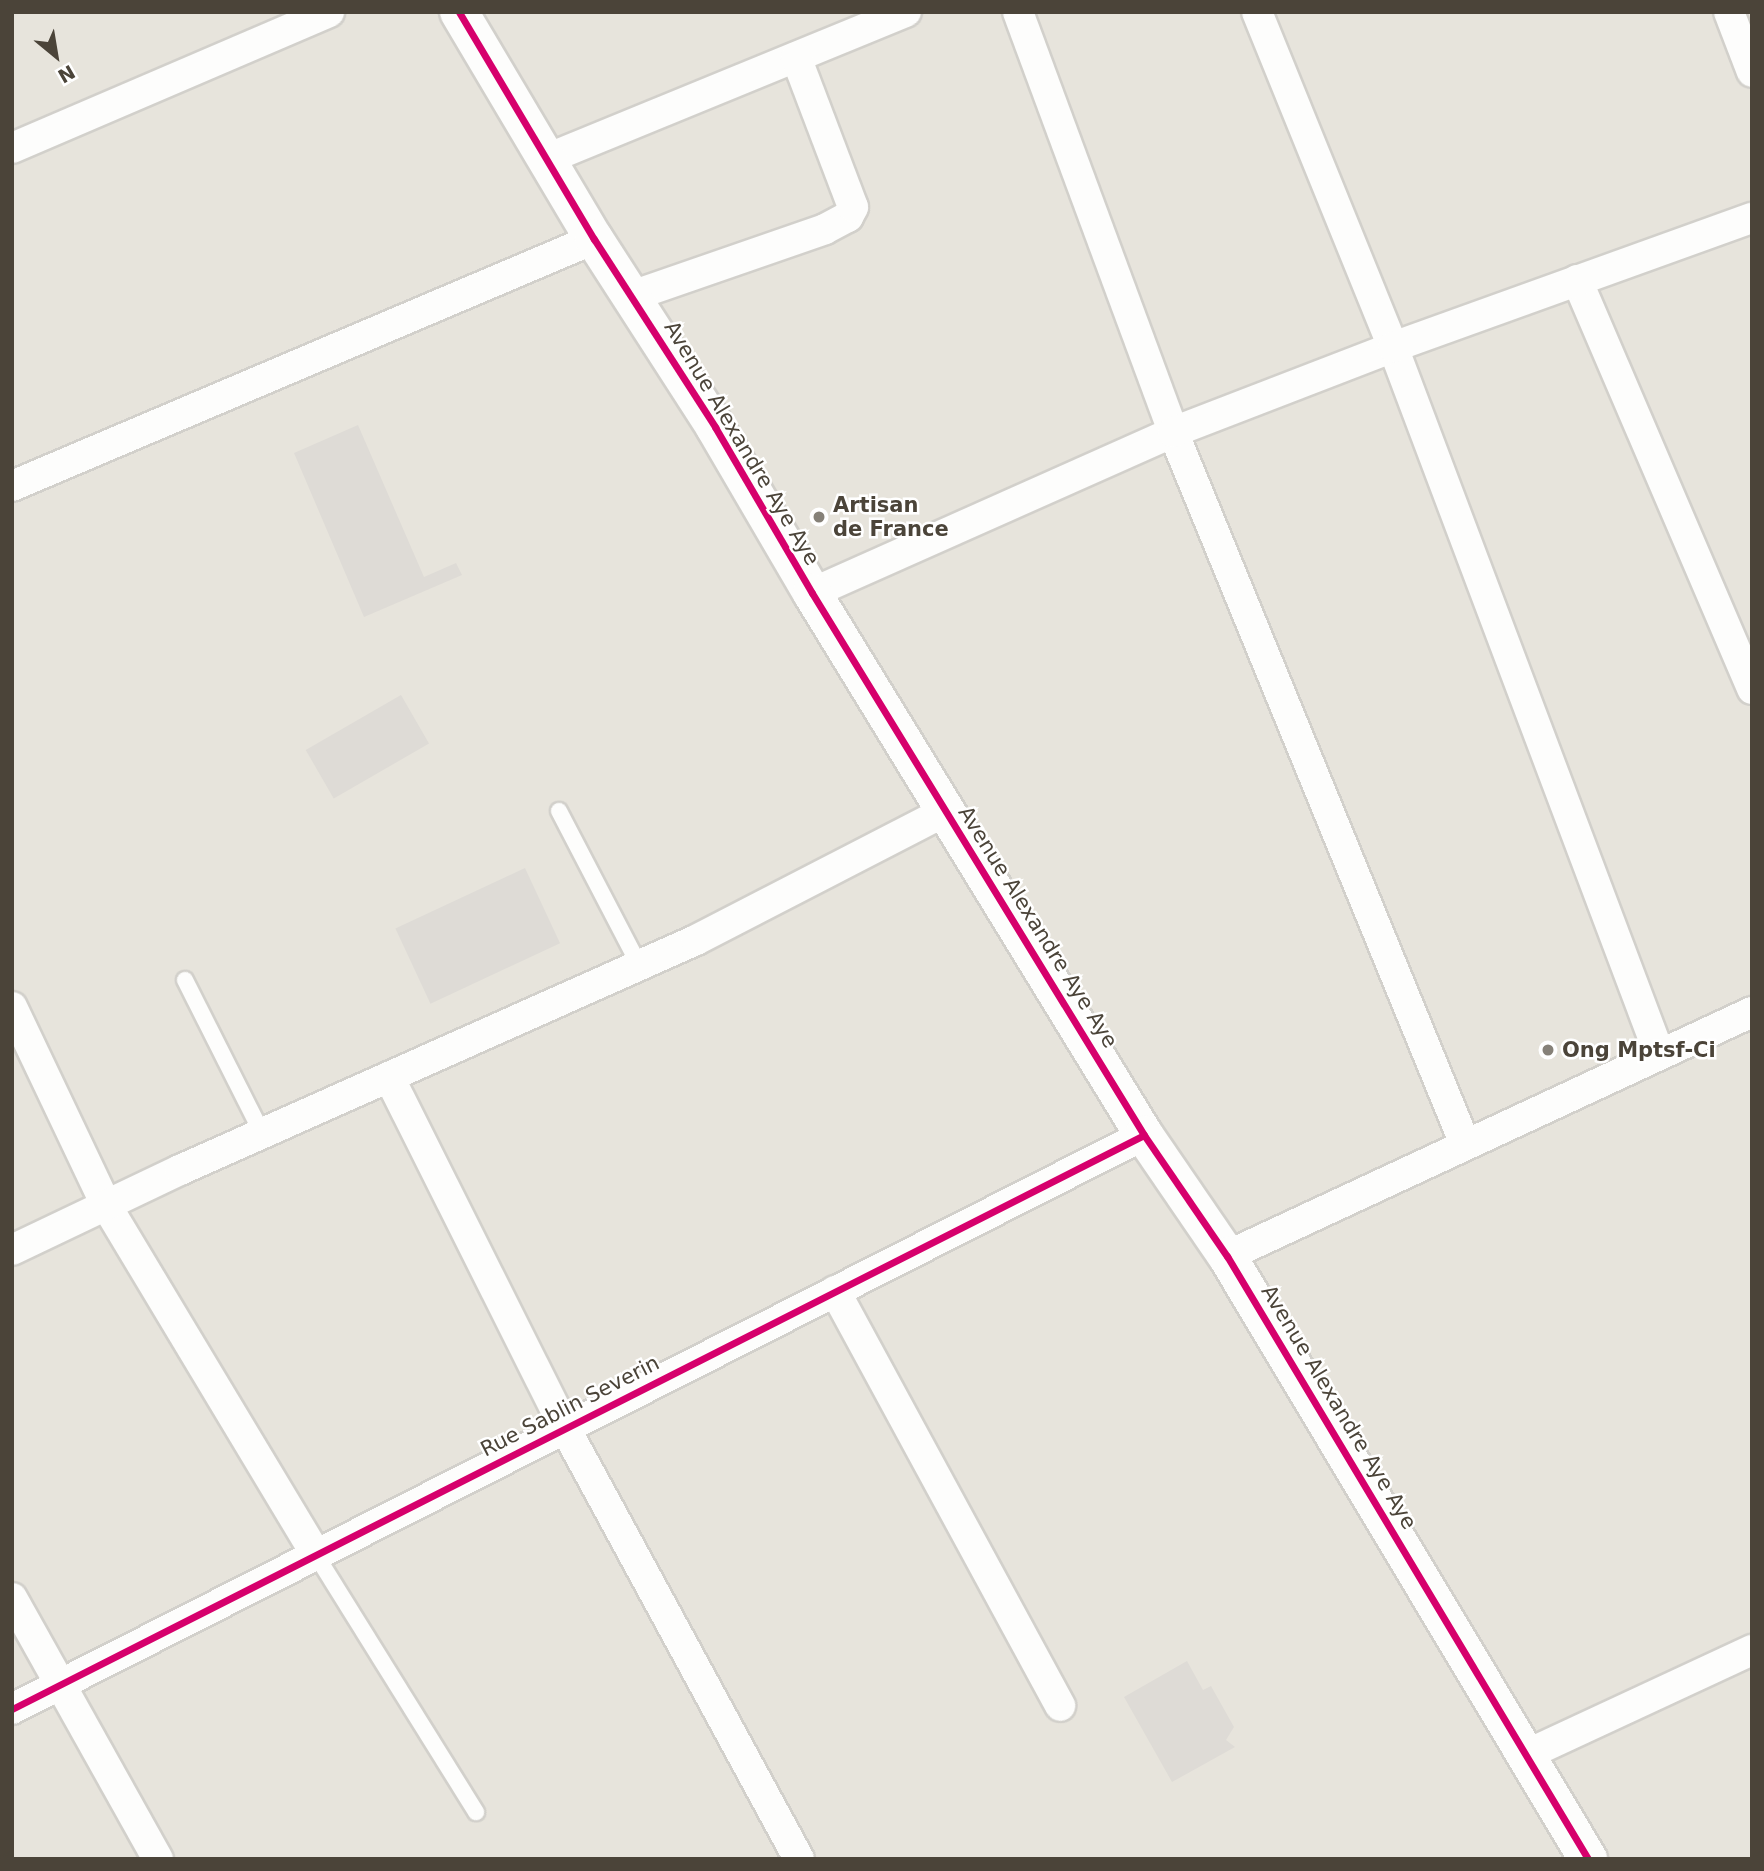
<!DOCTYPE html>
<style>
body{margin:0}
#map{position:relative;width:1764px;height:1871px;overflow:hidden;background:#f4f2ee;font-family:"DejaVu Sans",sans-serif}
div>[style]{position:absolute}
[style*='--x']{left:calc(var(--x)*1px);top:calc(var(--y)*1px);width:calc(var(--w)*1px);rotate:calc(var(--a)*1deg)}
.residential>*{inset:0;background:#e7e4dc;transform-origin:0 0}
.building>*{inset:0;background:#dedbd6;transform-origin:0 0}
.roads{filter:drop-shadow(2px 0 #d2d0cb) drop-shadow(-2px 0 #d2d0cb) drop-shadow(0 2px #d2d0cb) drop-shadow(0 -2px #d2d0cb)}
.service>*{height:16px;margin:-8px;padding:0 8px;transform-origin:8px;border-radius:8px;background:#fdfdfc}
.minor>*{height:30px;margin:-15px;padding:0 15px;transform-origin:15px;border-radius:15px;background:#fdfdfc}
.tertiary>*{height:38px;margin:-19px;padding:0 19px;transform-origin:19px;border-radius:19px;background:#fdfdfc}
.cycleway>*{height:7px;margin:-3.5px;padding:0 3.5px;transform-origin:3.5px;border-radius:3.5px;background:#d6006c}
.dots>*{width:19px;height:19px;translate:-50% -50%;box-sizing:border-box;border:4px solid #fff;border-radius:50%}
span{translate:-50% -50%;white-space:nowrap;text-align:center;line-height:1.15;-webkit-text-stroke:5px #fff;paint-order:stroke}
.street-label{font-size:21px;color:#4b4439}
.poi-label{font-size:21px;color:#4b4439;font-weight:700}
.left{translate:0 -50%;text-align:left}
.frame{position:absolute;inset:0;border:14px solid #4b4439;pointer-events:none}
.north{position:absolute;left:21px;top:21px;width:70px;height:70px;-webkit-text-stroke:5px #fff;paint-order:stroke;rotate:150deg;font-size:19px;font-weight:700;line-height:28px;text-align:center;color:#4b4439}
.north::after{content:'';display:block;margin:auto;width:24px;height:32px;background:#4b4439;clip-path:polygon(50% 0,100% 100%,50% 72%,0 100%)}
</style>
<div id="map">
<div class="residential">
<i style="left:12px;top:12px;width:1740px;height:1847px"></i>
</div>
<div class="building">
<i style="clip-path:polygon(358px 425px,424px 577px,456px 563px,462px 575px,364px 617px,294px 453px)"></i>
<i style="left:401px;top:695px;width:56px;height:110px;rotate:60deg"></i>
<i style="left:525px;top:868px;width:83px;height:143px;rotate:65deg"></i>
<i style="clip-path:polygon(1187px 1661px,1203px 1690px,1211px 1686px,1234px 1727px,1226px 1740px,1235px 1747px,1172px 1782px,1124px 1697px)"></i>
</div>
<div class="roads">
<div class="service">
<i style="--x:559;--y:811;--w:174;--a:62.5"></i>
<i style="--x:185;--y:980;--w:171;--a:63.3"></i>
<i style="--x:316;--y:1555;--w:303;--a:58.1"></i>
</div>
<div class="minor">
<i style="--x:1018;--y:12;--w:448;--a:69.7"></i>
<i style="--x:1173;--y:432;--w:770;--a:67.7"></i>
<i style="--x:1257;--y:12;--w:362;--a:67.9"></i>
<i style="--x:1393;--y:347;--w:754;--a:69.36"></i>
<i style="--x:1729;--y:12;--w:64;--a:69"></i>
<i style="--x:12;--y:148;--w:345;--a:-23.2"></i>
<i style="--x:547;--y:159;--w:388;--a:-22.3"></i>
<i style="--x:1577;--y:280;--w:445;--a:66.8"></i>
<i style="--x:632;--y:296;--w:204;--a:-19.1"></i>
<i style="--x:825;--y:229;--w:26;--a:-28"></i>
<i style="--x:848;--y:217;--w:11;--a:-63"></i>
<i style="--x:853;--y:207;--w:160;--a:-110.8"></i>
<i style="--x:12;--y:486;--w:632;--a:-23"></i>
<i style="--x:812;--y:593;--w:395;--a:-24"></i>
<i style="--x:1173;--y:432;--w:236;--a:-21.1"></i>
<i style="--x:1393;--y:347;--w:381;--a:-19.8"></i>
<i style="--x:12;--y:1007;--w:219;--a:64.6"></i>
<i style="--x:106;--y:1205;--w:408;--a:59"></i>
<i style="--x:389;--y:1077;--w:393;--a:63.4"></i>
<i style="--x:565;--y:1428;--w:490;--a:61.5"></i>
<i style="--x:12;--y:1250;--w:186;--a:-25.5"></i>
<i style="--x:180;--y:1170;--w:565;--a:-24.02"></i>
<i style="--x:696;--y:940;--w:281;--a:-27.3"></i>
<i style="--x:1227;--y:1256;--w:579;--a:-24.93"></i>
<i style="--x:835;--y:1291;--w:472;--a:61.5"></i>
<i style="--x:12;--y:1598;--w:299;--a:60.8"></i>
<i style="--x:12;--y:1709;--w:1269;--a:-26.89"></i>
<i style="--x:1528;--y:1754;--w:247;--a:-24.9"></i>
</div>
<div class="tertiary">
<i style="--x:459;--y:12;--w:264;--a:59.3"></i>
<i style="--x:594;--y:239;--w:224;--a:57.2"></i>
<i style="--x:715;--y:427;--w:192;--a:59.7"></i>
<i style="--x:812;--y:593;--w:636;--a:58.51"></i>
<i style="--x:1144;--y:1135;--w:147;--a:55.6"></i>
<i style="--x:1227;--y:1256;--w:703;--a:59.09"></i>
</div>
</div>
<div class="cycleway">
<i style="--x:459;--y:12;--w:264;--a:59.3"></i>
<i style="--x:594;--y:239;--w:224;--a:57.2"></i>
<i style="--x:715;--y:427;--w:192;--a:59.7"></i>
<i style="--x:812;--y:593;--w:636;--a:58.51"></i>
<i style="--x:1144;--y:1135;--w:147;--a:55.6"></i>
<i style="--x:1227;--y:1256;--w:703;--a:59.09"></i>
<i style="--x:12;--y:1709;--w:1269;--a:-26.89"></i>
</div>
<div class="dots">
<i style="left:819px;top:517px;background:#868178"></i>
<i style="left:1548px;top:1050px;background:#868178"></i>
</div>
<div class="street-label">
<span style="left:742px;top:443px;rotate:59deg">Avenue Alexandre Aye Aye</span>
<span style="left:1038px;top:927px;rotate:58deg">Avenue Alexandre Aye Aye</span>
<span style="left:570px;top:1406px;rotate:-27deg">Rue Sablin Severin</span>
<span style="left:1339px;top:1407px;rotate:59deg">Avenue Alexandre Aye Aye</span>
</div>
<div class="poi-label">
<span class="left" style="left:833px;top:517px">Artisan<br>de France</span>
<span class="left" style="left:1562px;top:1050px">Ong Mptsf-Ci</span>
</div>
<div class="frame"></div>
<div class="north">N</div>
</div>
